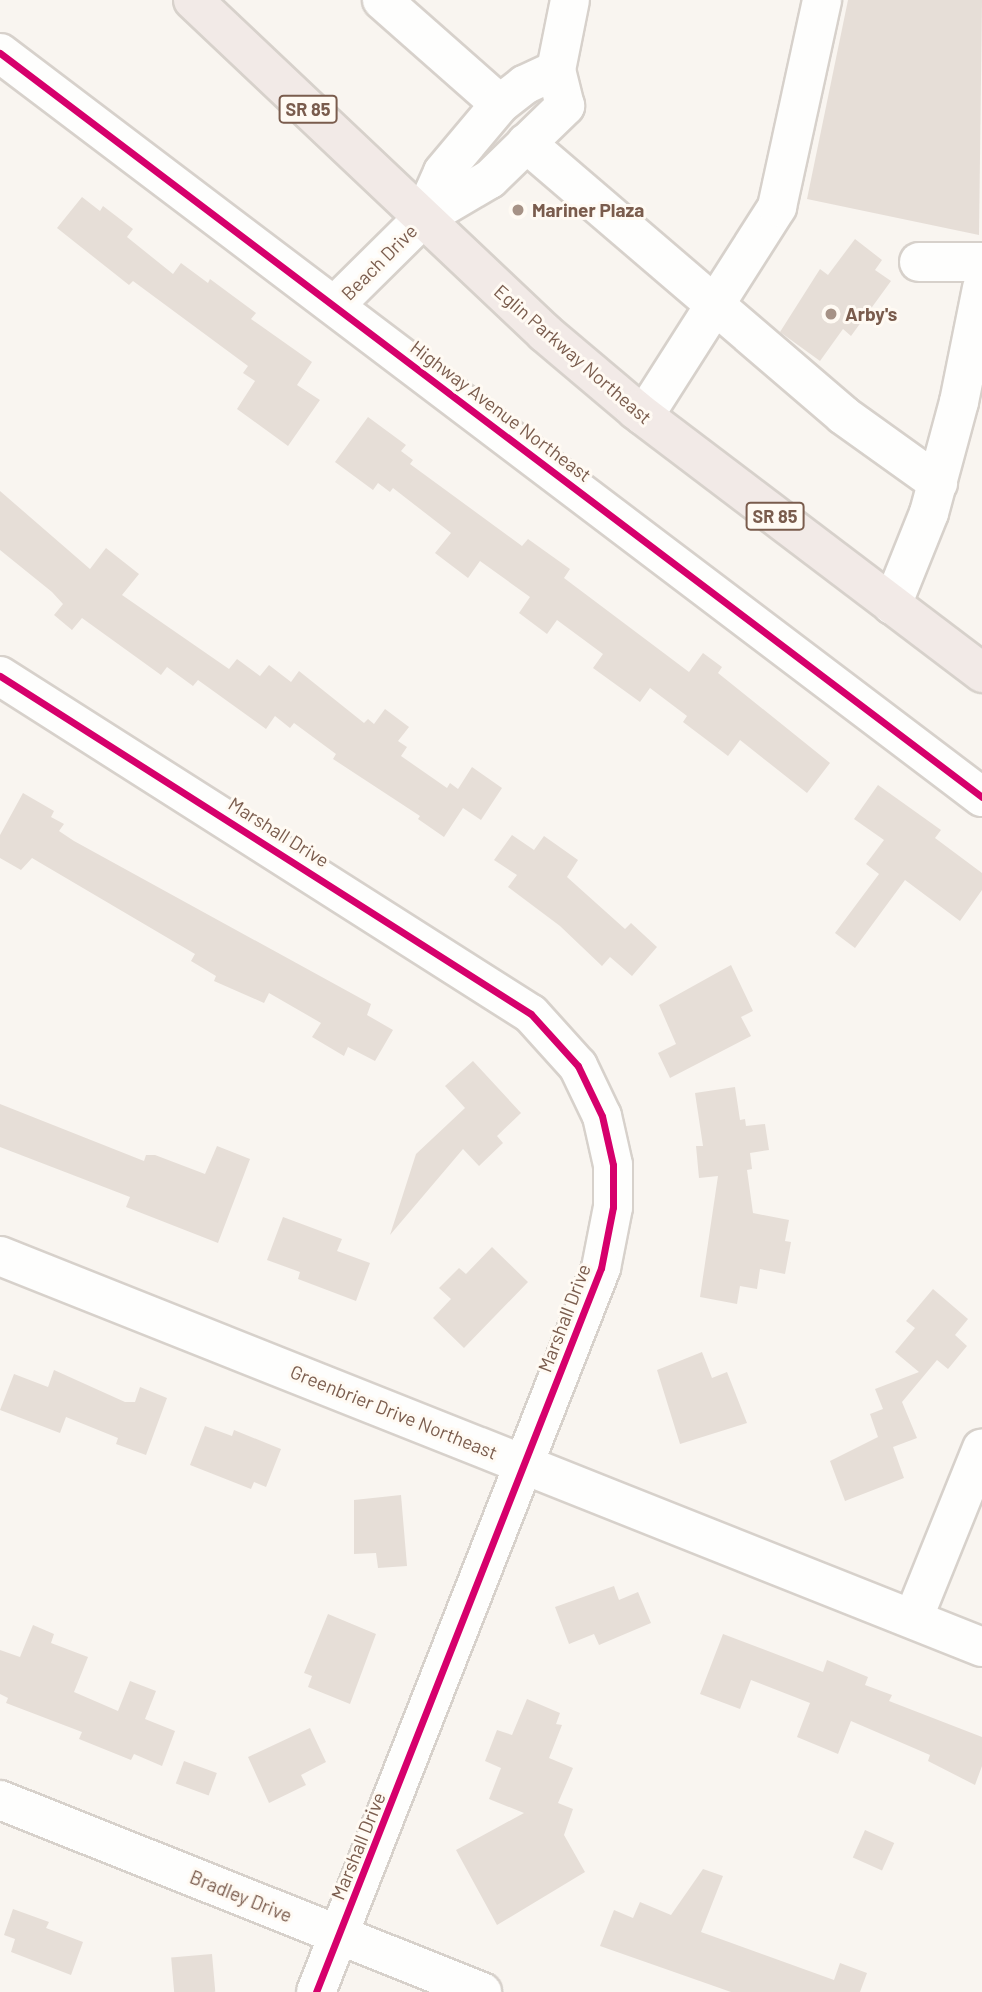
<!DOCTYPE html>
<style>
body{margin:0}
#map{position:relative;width:982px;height:1992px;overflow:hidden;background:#f9f5f0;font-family:Barlow,sans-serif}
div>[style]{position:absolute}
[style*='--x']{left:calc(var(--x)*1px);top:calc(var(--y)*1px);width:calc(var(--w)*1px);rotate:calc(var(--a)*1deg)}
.building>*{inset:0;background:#e6ded7;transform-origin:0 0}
.roads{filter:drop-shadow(2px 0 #d7d1cb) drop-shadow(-2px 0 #d7d1cb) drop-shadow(0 2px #d7d1cb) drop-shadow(0 -2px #d7d1cb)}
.minor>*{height:38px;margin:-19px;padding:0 19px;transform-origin:19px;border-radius:19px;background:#fefefd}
.highway>*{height:38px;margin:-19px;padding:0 19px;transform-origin:19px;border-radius:19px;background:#f2eae7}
.cycleway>*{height:7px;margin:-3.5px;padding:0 3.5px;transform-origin:3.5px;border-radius:3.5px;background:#d6006c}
.dots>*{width:19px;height:19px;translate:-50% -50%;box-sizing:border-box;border:4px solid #fffaf3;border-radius:50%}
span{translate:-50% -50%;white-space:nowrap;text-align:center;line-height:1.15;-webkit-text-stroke:6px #fffaf3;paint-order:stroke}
.shield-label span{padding:2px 5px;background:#fffaf3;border:2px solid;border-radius:5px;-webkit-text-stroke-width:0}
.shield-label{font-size:18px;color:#7a5c4d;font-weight:700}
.poi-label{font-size:19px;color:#7a5c4d;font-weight:700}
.left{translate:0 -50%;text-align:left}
.street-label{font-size:19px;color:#7a5c4d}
</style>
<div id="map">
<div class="building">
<i style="clip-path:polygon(848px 0,982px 0,979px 235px,807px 199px)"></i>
<i style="clip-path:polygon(82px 197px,100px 211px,103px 206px,133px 229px,127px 237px,173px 274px,181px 263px,208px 283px,210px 279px,256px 313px,251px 319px,312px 362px,297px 385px,320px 400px,288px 446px,237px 409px,255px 381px,243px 373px,248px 366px,133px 281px,129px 285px,57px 228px)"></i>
<i style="clip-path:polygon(855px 239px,882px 260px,875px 270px,891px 281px,851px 336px,843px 329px,820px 361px,780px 332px,820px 269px,828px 275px)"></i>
<i style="clip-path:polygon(368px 417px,406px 445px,401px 451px,413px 460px,410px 464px,522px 546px,528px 539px,570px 569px,564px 578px,689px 672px,703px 653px,722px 667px,718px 673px,830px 763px,807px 793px,740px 740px,728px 756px,683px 722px,687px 716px,650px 688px,640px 702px,593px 668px,603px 654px,557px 620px,547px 634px,519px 613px,530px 597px,480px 561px,468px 578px,435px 553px,451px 533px,393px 488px,390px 492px,378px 483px,373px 490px,335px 462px)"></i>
<i style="clip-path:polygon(0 491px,90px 569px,106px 548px,139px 574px,122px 595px,229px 669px,237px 659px,260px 676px,269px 665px,291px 682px,299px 671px,364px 723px,368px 719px,374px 724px,385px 709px,409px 727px,398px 741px,407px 747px,401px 756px,447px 788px,450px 783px,458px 789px,472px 767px,502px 788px,481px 820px,463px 808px,444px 837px,418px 819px,420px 816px,333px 759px,336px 754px,294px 723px,290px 728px,275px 716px,266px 729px,198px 680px,193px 686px,167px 667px,161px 675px,82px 618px,72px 630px,54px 615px,63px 604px,52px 592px,0 550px)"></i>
<i style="clip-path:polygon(878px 785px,941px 830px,935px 838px,982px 873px,982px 890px,960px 921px,905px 880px,855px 948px,835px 933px,879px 874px,866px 864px,884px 840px,854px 819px)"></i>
<i style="clip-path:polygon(23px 793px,54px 811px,51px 817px,64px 824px,59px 831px,74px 841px,371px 1004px,367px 1015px,393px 1030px,375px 1061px,348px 1047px,344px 1056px,312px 1037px,321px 1023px,269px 993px,264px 1003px,214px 981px,216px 976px,191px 961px,195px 954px,32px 858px,21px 870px,0 858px,0 835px)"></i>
<i style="clip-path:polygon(512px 835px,534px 850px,544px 836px,578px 860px,567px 877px,625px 929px,631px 923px,657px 947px,632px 976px,610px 957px,602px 966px,560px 926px,508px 887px,517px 875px,494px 860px)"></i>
<i style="clip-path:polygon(731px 965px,753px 1011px,741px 1017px,751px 1036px,670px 1078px,658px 1053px,676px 1044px,659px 1005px)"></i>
<i style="clip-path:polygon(473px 1061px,521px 1113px,497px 1136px,503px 1143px,479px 1166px,463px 1149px,390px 1235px,416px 1154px,465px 1108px,445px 1086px)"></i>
<i style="clip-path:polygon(735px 1087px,740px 1120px,745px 1119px,746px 1126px,765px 1124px,769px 1150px,750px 1153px,752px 1169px,747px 1170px,753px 1213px,789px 1220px,785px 1241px,791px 1242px,785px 1274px,760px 1269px,757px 1289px,740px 1286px,737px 1304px,700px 1297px,718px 1176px,699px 1178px,696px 1146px,703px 1146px,695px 1093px)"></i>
<i style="clip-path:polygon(0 1104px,144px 1161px,146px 1155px,155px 1155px,205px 1174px,217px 1146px,250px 1159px,218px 1243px,126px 1207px,130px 1197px,0 1147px)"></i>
<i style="clip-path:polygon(283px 1217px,342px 1239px,337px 1251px,370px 1263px,356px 1301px,298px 1279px,300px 1272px,267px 1260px)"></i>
<i style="clip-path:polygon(492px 1247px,528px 1282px,464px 1348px,433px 1318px,451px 1299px,439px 1288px,459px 1268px,466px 1274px)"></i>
<i style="clip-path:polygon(933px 1289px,968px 1319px,955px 1335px,967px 1346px,948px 1369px,937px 1360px,902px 1402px,917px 1438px,893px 1447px,904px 1478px,845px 1501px,830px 1461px,878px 1437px,870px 1414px,883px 1409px,875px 1389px,919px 1372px,895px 1352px,915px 1328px,906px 1321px)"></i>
<i style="clip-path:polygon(702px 1352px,712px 1378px,727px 1372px,747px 1423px,680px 1444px,657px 1370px)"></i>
<i style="clip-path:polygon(54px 1370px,125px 1402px,135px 1402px,140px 1387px,167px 1398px,146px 1455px,116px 1444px,118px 1438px,66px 1417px,60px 1433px,0 1410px,14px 1374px,48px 1387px)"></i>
<i style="clip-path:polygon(205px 1426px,232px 1436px,234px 1430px,281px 1449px,266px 1487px,254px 1482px,251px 1489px,190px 1465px)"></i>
<i style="clip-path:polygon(401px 1495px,407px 1566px,378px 1568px,376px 1553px,354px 1554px,354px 1500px)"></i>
<i style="clip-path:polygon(614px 1586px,619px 1600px,638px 1592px,651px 1623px,599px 1645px,594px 1634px,569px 1644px,555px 1607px)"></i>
<i style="clip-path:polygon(328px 1614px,376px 1634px,350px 1704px,308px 1687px,312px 1676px,304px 1673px)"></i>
<i style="clip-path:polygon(33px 1625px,54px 1634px,51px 1643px,88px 1657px,74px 1692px,118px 1711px,130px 1681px,156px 1691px,145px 1719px,175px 1731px,162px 1766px,134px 1754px,131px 1760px,79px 1739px,82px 1732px,6px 1703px,8px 1698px,0 1694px,0 1650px,20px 1657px)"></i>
<i style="clip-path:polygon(723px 1634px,823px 1672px,827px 1660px,868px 1677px,865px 1685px,892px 1695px,889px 1701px,982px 1737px,982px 1766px,975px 1785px,928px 1761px,930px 1755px,851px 1721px,838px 1754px,797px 1737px,810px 1703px,751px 1680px,740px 1709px,700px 1694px)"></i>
<i style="clip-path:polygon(527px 1699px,560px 1713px,556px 1724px,562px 1725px,549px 1758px,573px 1768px,558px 1803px,573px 1809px,564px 1835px,585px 1872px,497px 1925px,456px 1850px,524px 1813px,489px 1799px,501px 1768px,485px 1761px,497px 1730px,512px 1735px)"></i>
<i style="clip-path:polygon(310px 1728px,326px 1762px,301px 1775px,306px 1785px,269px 1803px,248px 1757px)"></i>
<i style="left:184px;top:1761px;width:35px;height:24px;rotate:20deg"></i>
<i style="left:865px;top:1830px;width:32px;height:30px;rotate:24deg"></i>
<i style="clip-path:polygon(703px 1869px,723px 1876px,701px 1932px,834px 1980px,840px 1963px,867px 1973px,860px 1992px,731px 1992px,600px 1946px,614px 1910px,633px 1918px,640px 1902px,671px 1915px)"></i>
<i style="clip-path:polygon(13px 1909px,49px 1922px,46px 1928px,83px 1942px,71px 1975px,11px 1952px,15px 1939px,4px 1935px)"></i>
<i style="left:212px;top:1954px;width:38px;height:41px;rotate:85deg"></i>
</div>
<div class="roads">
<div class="minor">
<i style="--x:382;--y:0;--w:157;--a:41.4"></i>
<i style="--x:0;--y:53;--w:1232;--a:37.15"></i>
<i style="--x:526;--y:143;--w:418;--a:40.6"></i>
<i style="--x:843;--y:415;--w:117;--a:35.6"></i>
<i style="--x:422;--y:219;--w:51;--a:-65.9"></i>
<i style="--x:443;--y:172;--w:89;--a:-50"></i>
<i style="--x:500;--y:104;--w:31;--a:-38"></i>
<i style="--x:524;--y:85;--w:35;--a:-25"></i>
<i style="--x:919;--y:262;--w:63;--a:0"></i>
<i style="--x:335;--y:305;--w:122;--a:-44.7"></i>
<i style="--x:422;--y:219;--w:79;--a:-30.5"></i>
<i style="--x:490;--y:179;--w:105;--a:-44.2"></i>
<i style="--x:565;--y:106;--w:37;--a:-104"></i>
<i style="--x:556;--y:70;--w:71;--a:-78.7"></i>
<i style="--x:644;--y:416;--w:248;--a:-57.5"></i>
<i style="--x:777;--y:207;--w:212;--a:-77.7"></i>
<i style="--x:892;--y:605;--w:99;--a:-68.1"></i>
<i style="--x:929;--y:513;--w:115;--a:-74.9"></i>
<i style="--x:959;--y:402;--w:116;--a:-78.6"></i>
<i style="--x:0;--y:676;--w:629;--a:32.48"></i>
<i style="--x:531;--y:1014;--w:70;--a:47.9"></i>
<i style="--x:578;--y:1066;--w:55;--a:64.4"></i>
<i style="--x:602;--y:1116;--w:50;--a:77.3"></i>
<i style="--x:613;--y:1165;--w:42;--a:90"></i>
<i style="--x:613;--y:1207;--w:62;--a:101.1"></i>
<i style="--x:601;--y:1268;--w:778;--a:111.49"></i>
<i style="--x:0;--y:1256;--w:1057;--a:21.71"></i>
<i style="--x:913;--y:1619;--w:184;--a:-68"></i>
<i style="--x:0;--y:1800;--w:519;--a:21.72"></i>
</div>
<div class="highway">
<i style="--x:193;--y:0;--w:485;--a:43.4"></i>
<i style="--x:545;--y:333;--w:119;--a:40.2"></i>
<i style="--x:636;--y:410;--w:435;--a:37.2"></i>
</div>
</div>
<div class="cycleway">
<i style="--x:0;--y:53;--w:1232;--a:37.15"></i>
<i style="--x:0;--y:676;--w:629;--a:32.48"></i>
<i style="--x:531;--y:1014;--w:70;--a:47.9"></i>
<i style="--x:578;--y:1066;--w:55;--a:64.4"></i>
<i style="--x:602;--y:1116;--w:50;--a:77.3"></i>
<i style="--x:613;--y:1165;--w:42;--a:90"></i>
<i style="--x:613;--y:1207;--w:62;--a:101.1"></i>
<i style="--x:601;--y:1268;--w:778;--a:111.49"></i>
</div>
<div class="dots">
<i style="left:518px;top:210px;background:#a69286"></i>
<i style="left:831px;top:314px;background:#a69286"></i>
</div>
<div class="shield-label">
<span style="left:308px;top:109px">SR 85</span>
<span style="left:775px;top:516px">SR 85</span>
</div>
<div class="poi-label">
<span class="left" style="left:532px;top:210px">Mariner Plaza</span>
<span class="left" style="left:845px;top:314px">Arby's</span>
</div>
<div class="street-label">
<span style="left:379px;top:262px;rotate:-45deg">Beach Drive</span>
<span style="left:573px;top:354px;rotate:41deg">Eglin Parkway Northeast</span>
<span style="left:501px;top:411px;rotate:37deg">Highway Avenue Northeast</span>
<span style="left:279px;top:832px;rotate:32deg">Marshall Drive</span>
<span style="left:564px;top:1318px;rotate:-69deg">Marshall Drive</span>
<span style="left:394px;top:1412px;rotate:22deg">Greenbrier Drive Northeast</span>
<span style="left:358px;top:1846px;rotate:-68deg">Marshall Drive</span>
<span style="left:241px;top:1896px;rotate:22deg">Bradley Drive</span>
</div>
</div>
